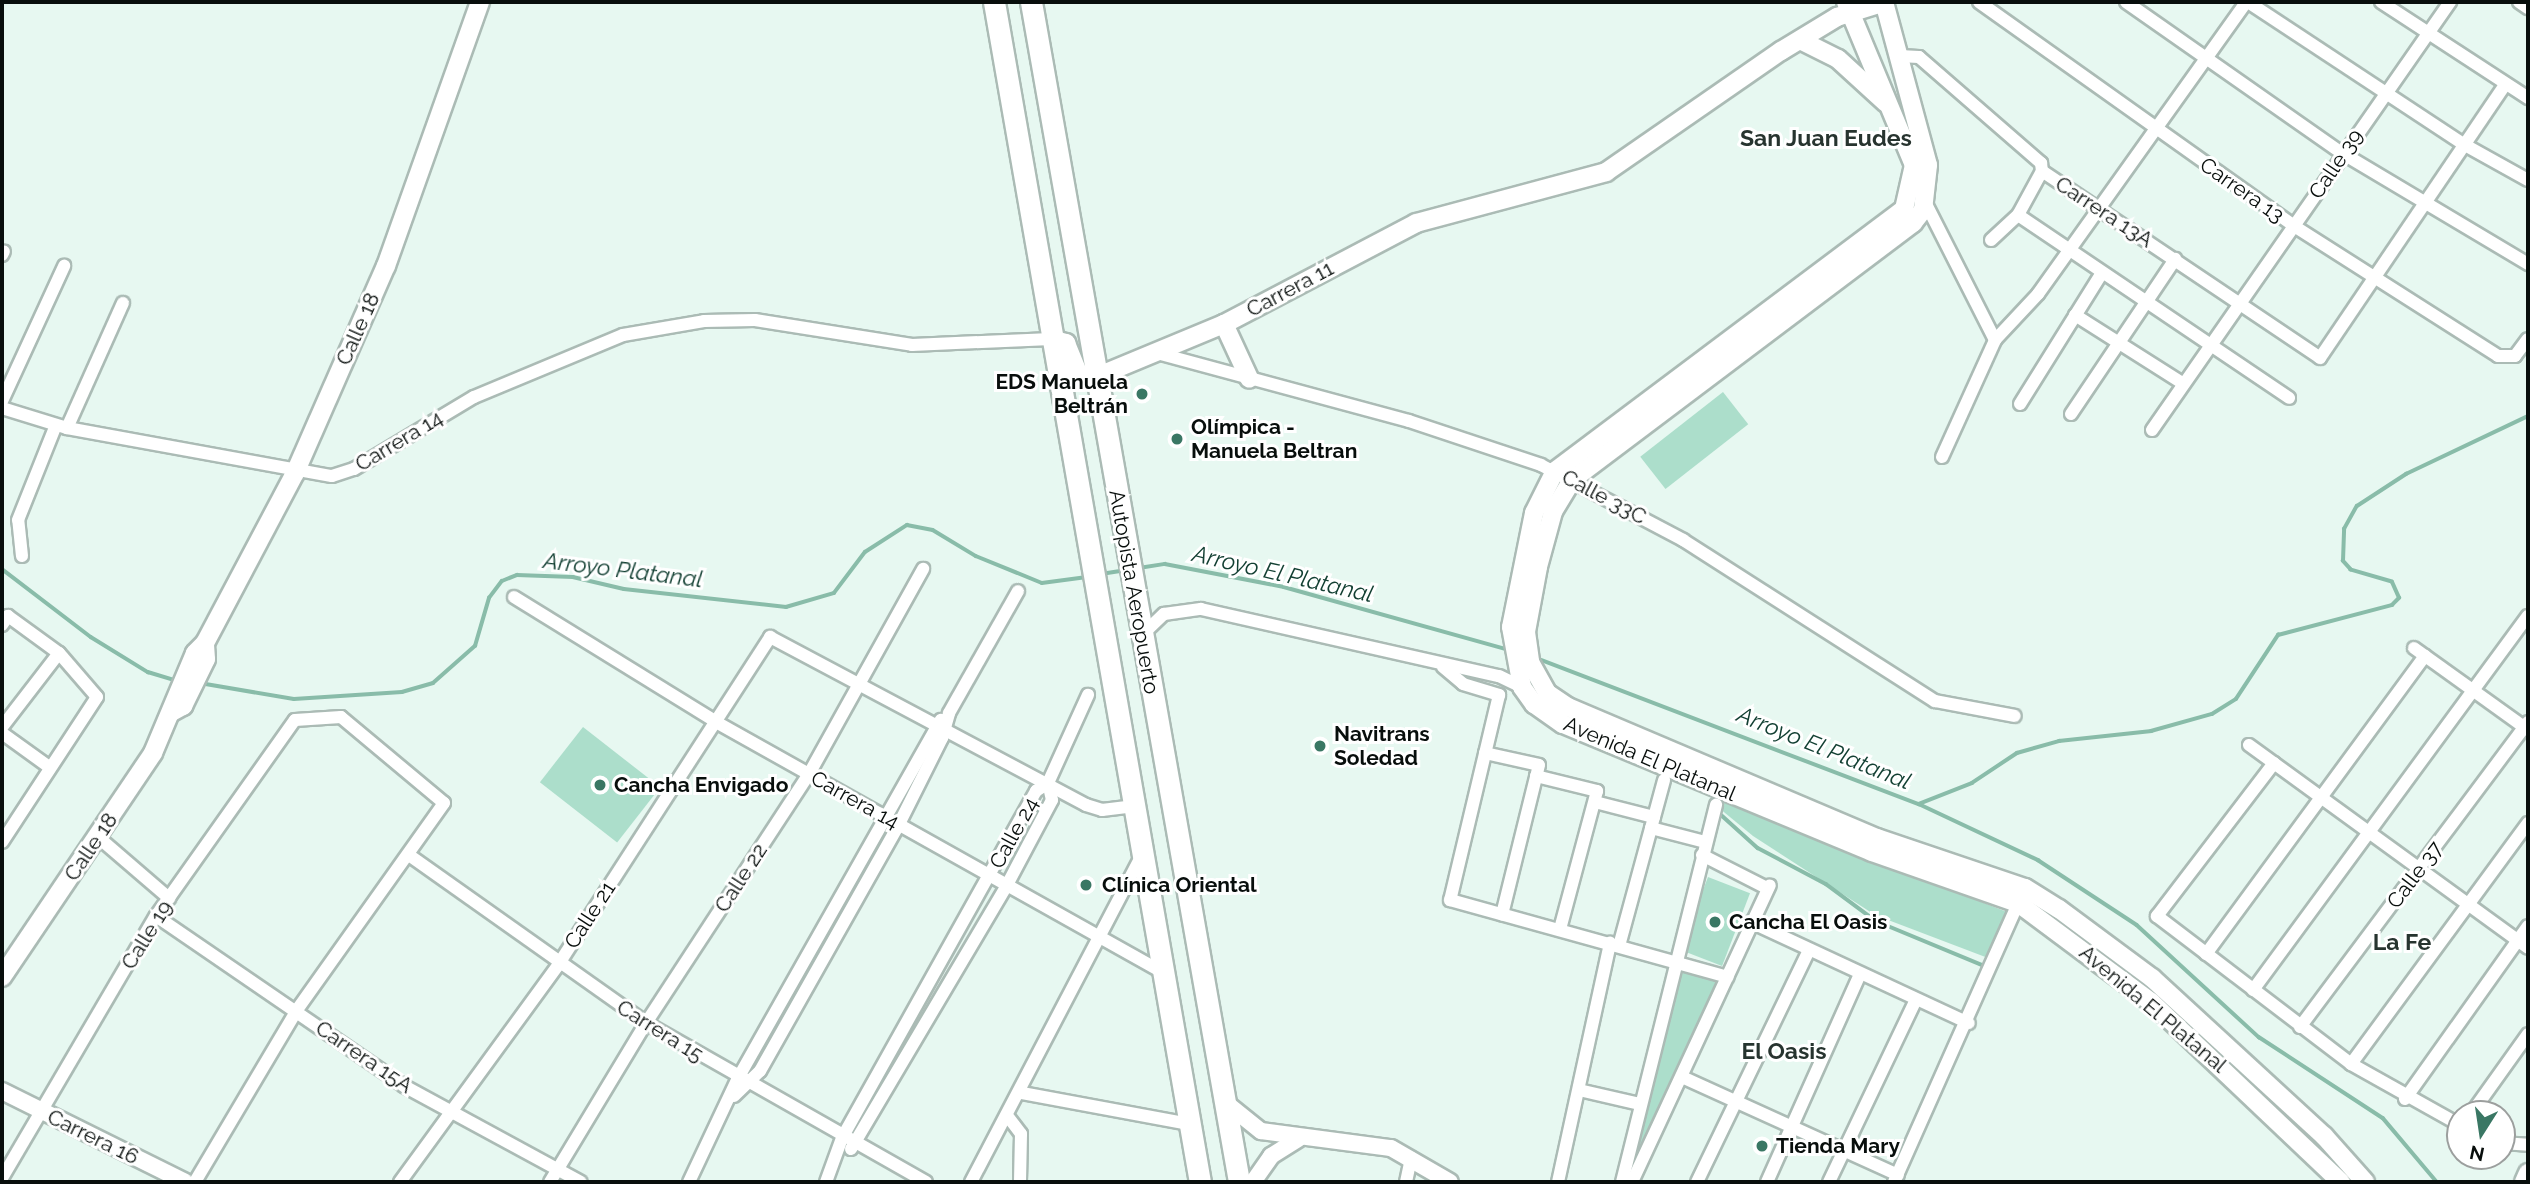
<!DOCTYPE html>
<meta charset="utf-8">
<style>
body{margin:0}
#map{position:relative;width:2530px;height:1184px;overflow:hidden;background:#e7f8f1;font-family:Raleway,sans-serif}
div>[style]{position:absolute}
[style*='--x']{left:calc(var(--x)*1px);top:calc(var(--y)*1px);width:calc(var(--w)*1px);rotate:calc(var(--a)*1deg)}
.green>*{inset:0;background:#acdecb;transform-origin:0 0}
.stream>*{height:3.5px;margin:-1.75px;padding:0 1.75px;transform-origin:1.75px;border-radius:1.75px;background:#89bca9}
.roads{filter:drop-shadow(2px 0 #abbbb5) drop-shadow(-2px 0 #abbbb5) drop-shadow(0 2px #abbbb5) drop-shadow(0 -2px #abbbb5)}
.minor>*{height:12px;margin:-6px;padding:0 6px;transform-origin:6px;border-radius:6px;background:#fff}
.tertiary>*{height:16px;margin:-8px;padding:0 8px;transform-origin:8px;border-radius:8px;background:#fff}
.secondary>*{height:18px;margin:-9px;padding:0 9px;transform-origin:9px;border-radius:9px;background:#fff}
.trunk>*{height:21px;margin:-10.5px;padding:0 10.5px;transform-origin:10.5px;border-radius:10.5px;background:#fff}
.dots>*{width:19px;height:19px;translate:-50% -50%;box-sizing:border-box;border:4px solid #fff;border-radius:50%}
span{translate:-50% -50%;white-space:nowrap;text-align:center;line-height:1.15;-webkit-text-stroke:6px #fff;paint-order:stroke}
.street-label{font-size:21px;color:#080e0c}
.poi-label{font-size:21px;color:#080e0c;font-weight:700}
.right{translate:-100% -50%;text-align:right}
.left{translate:0 -50%;text-align:left}
.neighbourhood-label{font-size:23px;color:#27342f;font-weight:700}
.water-label{font-size:23px;color:#134033;font-style:italic}
.frame{position:absolute;inset:0;border:4px solid #080e0c;pointer-events:none}
.north{position:absolute;left:2446px;top:1100px;width:70px;height:70px;box-sizing:border-box;background:#fff;border:2px solid #9c9f9e;border-radius:50%;rotate:192deg;font-size:19px;font-weight:700;line-height:28px;text-align:center;color:#080e0c}
.north::after{content:'';display:block;margin:auto;width:24px;height:32px;background:#3a7764;clip-path:polygon(50% 0,100% 100%,50% 72%,0 100%)}
</style>
<div id="map">
<div class="green">
<i style="left:1723px;top:392px;width:41px;height:105px;rotate:52deg"></i>
<i style="left:583px;top:727px;width:98px;height:70px;rotate:38deg"></i>
<i style="clip-path:polygon(1723px 801px,2007px 912px,1988px 958px,1875px 915px,1753px 836px,1719px 808px)"></i>
<i style="left:1708px;top:877px;width:45px;height:78px;rotate:21deg"></i>
<i style="clip-path:polygon(1678px 969px,1719px 981px,1630px 1182px,1625px 1182px)"></i>
</div>
<div class="stream">
<i style="--x:1139;--y:568;--w:26;--a:-9"></i>
<i style="--x:1165;--y:564;--w:121;--a:10.9"></i>
<i style="--x:1284;--y:587;--w:234;--a:15.6"></i>
<i style="--x:2;--y:569;--w:112;--a:37.4"></i>
<i style="--x:91;--y:637;--w:67;--a:31.6"></i>
<i style="--x:148;--y:672;--w:31;--a:17"></i>
<i style="--x:1101;--y:574;--w:24;--a:-9"></i>
<i style="--x:1536;--y:658;--w:410;--a:20.9"></i>
<i style="--x:1919;--y:804;--w:132;--a:25.2"></i>
<i style="--x:2038;--y:860;--w:118;--a:33.3"></i>
<i style="--x:2137;--y:925;--w:166;--a:42.6"></i>
<i style="--x:2259;--y:1037;--w:148;--a:33.2"></i>
<i style="--x:2383;--y:1118;--w:84;--a:49.8"></i>
<i style="--x:200;--y:683;--w:95;--a:9.7"></i>
<i style="--x:294;--y:699;--w:108;--a:-3.7"></i>
<i style="--x:402;--y:692;--w:32;--a:-16"></i>
<i style="--x:433;--y:683;--w:56;--a:-41.4"></i>
<i style="--x:475;--y:646;--w:50;--a:-73.7"></i>
<i style="--x:489;--y:598;--w:21;--a:-53"></i>
<i style="--x:502;--y:581;--w:16;--a:-22"></i>
<i style="--x:517;--y:575;--w:56;--a:2"></i>
<i style="--x:573;--y:577;--w:52;--a:13.2"></i>
<i style="--x:624;--y:589;--w:163;--a:6.3"></i>
<i style="--x:786;--y:607;--w:50;--a:-16.3"></i>
<i style="--x:834;--y:593;--w:51;--a:-52.9"></i>
<i style="--x:865;--y:552;--w:50;--a:-32.7"></i>
<i style="--x:907;--y:525;--w:26;--a:11"></i>
<i style="--x:933;--y:530;--w:50;--a:31.2"></i>
<i style="--x:976;--y:556;--w:71;--a:22.2"></i>
<i style="--x:1042;--y:583;--w:45;--a:-7.6"></i>
<i style="--x:1919;--y:804;--w:57;--a:-21.6"></i>
<i style="--x:1972;--y:783;--w:54;--a:-33.7"></i>
<i style="--x:2017;--y:753;--w:44;--a:-15.9"></i>
<i style="--x:2059;--y:741;--w:93;--a:-6.2"></i>
<i style="--x:2151;--y:731;--w:63;--a:-15.6"></i>
<i style="--x:2212;--y:714;--w:28;--a:-32"></i>
<i style="--x:2236;--y:699;--w:77;--a:-56.7"></i>
<i style="--x:2278;--y:635;--w:118;--a:-14.7"></i>
<i style="--x:2392;--y:605;--w:10;--a:-45"></i>
<i style="--x:2399;--y:598;--w:17;--a:-114"></i>
<i style="--x:2392;--y:582;--w:43;--a:-163.7"></i>
<i style="--x:2351;--y:570;--w:12;--a:-132"></i>
<i style="--x:2343;--y:561;--w:32;--a:-88"></i>
<i style="--x:2344;--y:529;--w:26;--a:-61"></i>
<i style="--x:2357;--y:506;--w:59;--a:-33.1"></i>
<i style="--x:2406;--y:474;--w:135;--a:-25.4"></i>
<i style="--x:1717;--y:811;--w:55;--a:42.1"></i>
<i style="--x:1758;--y:848;--w:77;--a:27.9"></i>
<i style="--x:1826;--y:884;--w:62;--a:36.5"></i>
<i style="--x:1876;--y:921;--w:120;--a:22.5"></i>
</div>
<div class="roads">
<div class="minor">
<i style="--x:1979;--y:2;--w:387;--a:35.4"></i>
<i style="--x:2294;--y:226;--w:242;--a:32.5"></i>
<i style="--x:2498;--y:356;--w:17;--a:0"></i>
<i style="--x:2515;--y:356;--w:21;--a:-53"></i>
<i style="--x:2126;--y:2;--w:264;--a:35"></i>
<i style="--x:2342;--y:153;--w:217;--a:30.8"></i>
<i style="--x:2248;--y:2;--w:260;--a:33.4"></i>
<i style="--x:2465;--y:145;--w:72;--a:29.1"></i>
<i style="--x:2381;--y:2;--w:176;--a:33.1"></i>
<i style="--x:2519;--y:2;--w:11;--a:34"></i>
<i style="--x:1899;--y:56;--w:20;--a:3"></i>
<i style="--x:1919;--y:57;--w:162;--a:41"></i>
<i style="--x:2041;--y:163;--w:8;--a:83"></i>
<i style="--x:2042;--y:171;--w:335;--a:33.9"></i>
<i style="--x:2320;--y:358;--w:330;--a:-55.9"></i>
<i style="--x:1925;--y:202;--w:155;--a:63.1"></i>
<i style="--x:2018;--y:215;--w:327;--a:34"></i>
<i style="--x:1991;--y:240;--w:37;--a:-43"></i>
<i style="--x:2018;--y:215;--w:50;--a:-61.4"></i>
<i style="--x:2;--y:255;--w:4;--a:-63"></i>
<i style="--x:2075;--y:315;--w:127;--a:32.4"></i>
<i style="--x:1157;--y:353;--w:261;--a:15.1"></i>
<i style="--x:1409;--y:421;--w:139;--a:18.4"></i>
<i style="--x:1541;--y:465;--w:161;--a:27.8"></i>
<i style="--x:1683;--y:540;--w:299;--a:32.6"></i>
<i style="--x:1935;--y:701;--w:81;--a:10.6"></i>
<i style="--x:2;--y:401;--w:149;--a:-65.3"></i>
<i style="--x:2020;--y:404;--w:155;--a:-58"></i>
<i style="--x:2;--y:408;--w:68;--a:17.1"></i>
<i style="--x:67;--y:428;--w:269;--a:10.3"></i>
<i style="--x:332;--y:476;--w:23;--a:-18"></i>
<i style="--x:354;--y:469;--w:140;--a:-31"></i>
<i style="--x:474;--y:397;--w:161;--a:-22.6"></i>
<i style="--x:623;--y:335;--w:82;--a:-9.8"></i>
<i style="--x:704;--y:321;--w:51;--a:-1.1"></i>
<i style="--x:755;--y:320;--w:159;--a:9"></i>
<i style="--x:912;--y:345;--w:139;--a:-2.5"></i>
<i style="--x:2071;--y:414;--w:187;--a:-56.1"></i>
<i style="--x:67;--y:428;--w:137;--a:-65.9"></i>
<i style="--x:2152;--y:430;--w:522;--a:-55.15"></i>
<i style="--x:1942;--y:457;--w:128;--a:-65.6"></i>
<i style="--x:1995;--y:340;--w:63;--a:-46.9"></i>
<i style="--x:2038;--y:294;--w:359;--a:-54.5"></i>
<i style="--x:22;--y:556;--w:36;--a:-96"></i>
<i style="--x:18;--y:520;--w:102;--a:-68.2"></i>
<i style="--x:514;--y:597;--w:238;--a:31.7"></i>
<i style="--x:716;--y:722;--w:514;--a:29.26"></i>
<i style="--x:2;--y:625;--w:11;--a:-56"></i>
<i style="--x:8;--y:616;--w:63;--a:36"></i>
<i style="--x:59;--y:653;--w:58;--a:49.2"></i>
<i style="--x:97;--y:697;--w:173;--a:123.2"></i>
<i style="--x:1143;--y:634;--w:29;--a:-44"></i>
<i style="--x:1164;--y:614;--w:37;--a:-8"></i>
<i style="--x:1201;--y:609;--w:305;--a:12.7"></i>
<i style="--x:1499;--y:676;--w:25;--a:26"></i>
<i style="--x:2414;--y:648;--w:140;--a:35.7"></i>
<i style="--x:1443;--y:667;--w:26;--a:40"></i>
<i style="--x:1463;--y:684;--w:38;--a:17"></i>
<i style="--x:1499;--y:695;--w:211;--a:103.4"></i>
<i style="--x:1450;--y:900;--w:288;--a:15.5"></i>
<i style="--x:2;--y:727;--w:93;--a:-52.4"></i>
<i style="--x:2;--y:733;--w:57;--a:35.7"></i>
<i style="--x:2249;--y:745;--w:345;--a:36"></i>
<i style="--x:1485;--y:753;--w:55;--a:12.5"></i>
<i style="--x:1539;--y:765;--w:154;--a:103.9"></i>
<i style="--x:2274;--y:763;--w:193;--a:127.4"></i>
<i style="--x:2157;--y:916;--w:244;--a:37.3"></i>
<i style="--x:2351;--y:1064;--w:125;--a:29.2"></i>
<i style="--x:1536;--y:776;--w:63;--a:13.8"></i>
<i style="--x:1597;--y:791;--w:143;--a:105"></i>
<i style="--x:1048;--y:783;--w:97;--a:-65.6"></i>
<i style="--x:1595;--y:802;--w:61;--a:14.3"></i>
<i style="--x:1651;--y:828;--w:56;--a:14.5"></i>
<i style="--x:98;--y:837;--w:94;--a:40.7"></i>
<i style="--x:409;--y:855;--w:291;--a:35.3"></i>
<i style="--x:646;--y:1023;--w:322;--a:29.6"></i>
<i style="--x:1702;--y:855;--w:73;--a:26.9"></i>
<i style="--x:156;--y:916;--w:301;--a:34.4"></i>
<i style="--x:404;--y:1086;--w:201;--a:28.5"></i>
<i style="--x:1751;--y:922;--w:240;--a:24.9"></i>
<i style="--x:1619;--y:946;--w:172;--a:-74.8"></i>
<i style="--x:2206;--y:954;--w:370;--a:-53.7"></i>
<i style="--x:2253;--y:990;--w:464;--a:-53.7"></i>
<i style="--x:2300;--y:1027;--w:381;--a:-53.2"></i>
<i style="--x:2351;--y:1064;--w:299;--a:-53.7"></i>
<i style="--x:1682;--y:1077;--w:237;--a:24.4"></i>
<i style="--x:1579;--y:1090;--w:63;--a:12.9"></i>
<i style="--x:1022;--y:1093;--w:170;--a:10.5"></i>
<i style="--x:734;--y:1096;--w:36;--a:-44"></i>
<i style="--x:760;--y:1071;--w:283;--a:-60.6"></i>
<i style="--x:899;--y:824;--w:96;--a:-63.4"></i>
<i style="--x:942;--y:738;--w:26;--a:-74"></i>
<i style="--x:949;--y:713;--w:140;--a:-60.5"></i>
<i style="--x:2405;--y:1099;--w:212;--a:-54.6"></i>
<i style="--x:2471;--y:1114;--w:98;--a:-54.5"></i>
<i style="--x:1009;--y:1118;--w:20;--a:53"></i>
<i style="--x:1021;--y:1134;--w:48;--a:91.2"></i>
<i style="--x:2502;--y:1143;--w:26;--a:4"></i>
<i style="--x:851;--y:1149;--w:307;--a:-59.4"></i>
<i style="--x:1007;--y:885;--w:96;--a:-62.1"></i>
<i style="--x:1052;--y:800;--w:17;--a:-103"></i>
<i style="--x:2;--y:1178;--w:304;--a:-59.6"></i>
<i style="--x:156;--y:916;--w:240;--a:-54.7"></i>
<i style="--x:295;--y:720;--w:46;--a:-3.7"></i>
<i style="--x:341;--y:717;--w:134;--a:39.9"></i>
<i style="--x:444;--y:803;--w:254;--a:125.4"></i>
<i style="--x:297;--y:1010;--w:200;--a:120.7"></i>
<i style="--x:400;--y:1182;--w:268;--a:-53.9"></i>
<i style="--x:558;--y:965;--w:391;--a:-57.1"></i>
<i style="--x:770;--y:637;--w:358;--a:28"></i>
<i style="--x:1086;--y:805;--w:17;--a:17"></i>
<i style="--x:1102;--y:810;--w:31;--a:-7"></i>
<i style="--x:550;--y:1182;--w:186;--a:-58.9"></i>
<i style="--x:646;--y:1023;--w:298;--a:-56.8"></i>
<i style="--x:809;--y:774;--w:235;--a:-60.9"></i>
<i style="--x:689;--y:1182;--w:113;--a:-64.8"></i>
<i style="--x:737;--y:1080;--w:414;--a:-60.5"></i>
<i style="--x:826;--y:1182;--w:47;--a:-70"></i>
<i style="--x:842;--y:1138;--w:398;--a:-60.8"></i>
<i style="--x:1036;--y:791;--w:14;--a:-34"></i>
<i style="--x:971;--y:1182;--w:367;--a:-62.4"></i>
<i style="--x:1406;--y:1182;--w:25;--a:-78"></i>
<i style="--x:1558;--y:1182;--w:245;--a:-77.7"></i>
<i style="--x:1622;--y:1182;--w:389;--a:-76"></i>
<i style="--x:1632;--y:1182;--w:327;--a:-65.1"></i>
<i style="--x:1697;--y:1182;--w:258;--a:-64.2"></i>
<i style="--x:1767;--y:1182;--w:228;--a:-65.9"></i>
<i style="--x:1829;--y:1182;--w:202;--a:-64.5"></i>
<i style="--x:1894;--y:1182;--w:305;--a:-66"></i>
</div>
<div class="tertiary">
<i style="--x:2;--y:1091;--w:204;--a:26.4"></i>
<i style="--x:1226;--y:1103;--w:45;--a:38.7"></i>
<i style="--x:1261;--y:1131;--w:131;--a:7.5"></i>
<i style="--x:1391;--y:1148;--w:68;--a:30"></i>
<i style="--x:1253;--y:1182;--w:32;--a:-55"></i>
<i style="--x:1271;--y:1156;--w:32;--a:-32"></i>
</div>
<div class="secondary">
<i style="--x:1846;--y:2;--w:177;--a:67.4"></i>
<i style="--x:1914;--y:165;--w:45;--a:102.8"></i>
<i style="--x:1904;--y:209;--w:436;--a:143.1"></i>
<i style="--x:1555;--y:471;--w:47;--a:116.6"></i>
<i style="--x:1534;--y:513;--w:116;--a:101.4"></i>
<i style="--x:1511;--y:627;--w:61;--a:79.6"></i>
<i style="--x:1522;--y:687;--w:21;--a:55"></i>
<i style="--x:1534;--y:704;--w:35;--a:35"></i>
<i style="--x:1563;--y:724;--w:334;--a:22.5"></i>
<i style="--x:1872;--y:852;--w:155;--a:19.3"></i>
<i style="--x:2018;--y:903;--w:166;--a:36.7"></i>
<i style="--x:2151;--y:1002;--w:262;--a:43.5"></i>
<i style="--x:1884;--y:2;--w:169;--a:74.9"></i>
<i style="--x:1928;--y:165;--w:45;--a:96.3"></i>
<i style="--x:1923;--y:210;--w:16;--a:128"></i>
<i style="--x:1913;--y:223;--w:427;--a:143"></i>
<i style="--x:1572;--y:480;--w:37;--a:121"></i>
<i style="--x:1553;--y:512;--w:57;--a:105.3"></i>
<i style="--x:1538;--y:567;--w:66;--a:100.5"></i>
<i style="--x:1526;--y:632;--w:30;--a:82"></i>
<i style="--x:1530;--y:662;--w:35;--a:61"></i>
<i style="--x:1547;--y:693;--w:25;--a:34"></i>
<i style="--x:1568;--y:707;--w:336;--a:23"></i>
<i style="--x:1877;--y:838;--w:156;--a:18.7"></i>
<i style="--x:2025;--y:888;--w:40;--a:32"></i>
<i style="--x:2059;--y:909;--w:116;--a:36.6"></i>
<i style="--x:2152;--y:978;--w:234;--a:42.6"></i>
<i style="--x:2324;--y:1136;--w:62;--a:48.3"></i>
<i style="--x:1800;--y:40;--w:42;--a:26.6"></i>
<i style="--x:1838;--y:59;--w:65;--a:42.5"></i>
<i style="--x:1224;--y:324;--w:60;--a:65.2"></i>
<i style="--x:1051;--y:339;--w:16;--a:15"></i>
<i style="--x:1066;--y:343;--w:35;--a:68"></i>
<i style="--x:1079;--y:375;--w:17;--a:7"></i>
<i style="--x:1096;--y:377;--w:139;--a:-22.5"></i>
<i style="--x:1224;--y:324;--w:217;--a:-27.7"></i>
<i style="--x:1416;--y:223;--w:197;--a:-15"></i>
<i style="--x:1606;--y:172;--w:213;--a:-34.7"></i>
<i style="--x:1781;--y:51;--w:66;--a:-31.3"></i>
<i style="--x:1837;--y:17;--w:50;--a:-17.4"></i>
<i style="--x:172;--y:712;--w:13;--a:-29"></i>
<i style="--x:183;--y:706;--w:52;--a:-63.9"></i>
<i style="--x:206;--y:659;--w:16;--a:-94"></i>
<i style="--x:2;--y:977;--w:270;--a:-56"></i>
<i style="--x:153;--y:753;--w:108;--a:-67.2"></i>
<i style="--x:195;--y:653;--w:14;--a:-45"></i>
<i style="--x:205;--y:643;--w:192;--a:-62.1"></i>
<i style="--x:295;--y:473;--w:226;--a:-66.3"></i>
<i style="--x:386;--y:266;--w:280;--a:-70.4"></i>
<i style="--x:2524;--y:1182;--w:10;--a:-66"></i>
</div>
<div class="trunk">
<i style="--x:994;--y:2;--w:1198;--a:80.1"></i>
<i style="--x:1031;--y:2;--w:1198;--a:80"></i>
</div>
</div>
<div class="dots">
<i style="left:1142px;top:394px;background:#3a7764"></i>
<i style="left:1177px;top:439px;background:#3a7764"></i>
<i style="left:1320px;top:746px;background:#3a7764"></i>
<i style="left:600px;top:785px;background:#3a7764"></i>
<i style="left:1086px;top:885px;background:#3a7764"></i>
<i style="left:1715px;top:922px;background:#3a7764"></i>
<i style="left:1762px;top:1146px;background:#3a7764"></i>
</div>
<div class="street-label">
<span style="left:2336px;top:164px;rotate:-56deg">Calle 39</span>
<span style="left:2242px;top:190px;rotate:35deg">Carrera 13</span>
<span style="left:2104px;top:212px;rotate:33deg">Carrera 13A</span>
<span style="left:1290px;top:289px;rotate:-28deg">Carrera 11</span>
<span style="left:358px;top:329px;rotate:-66deg">Calle 18</span>
<span style="left:399px;top:441px;rotate:-31deg">Carrera 14</span>
<span style="left:1604px;top:497px;rotate:28deg">Calle 33C</span>
<span style="left:1134px;top:592px;rotate:80deg">Autopista Aeropuerto</span>
<span style="left:1650px;top:759px;rotate:23deg">Avenida El Platanal</span>
<span style="left:855px;top:800px;rotate:29deg">Carrera 14</span>
<span style="left:1014px;top:833px;rotate:-61deg">Calle 24</span>
<span style="left:91px;top:847px;rotate:-56deg">Calle 18</span>
<span style="left:2415px;top:875px;rotate:-53deg">Calle 37</span>
<span style="left:741px;top:878px;rotate:-57deg">Calle 22</span>
<span style="left:590px;top:915px;rotate:-57deg">Calle 21</span>
<span style="left:147px;top:935px;rotate:-58deg">Calle 19</span>
<span style="left:2153px;top:1009px;rotate:40deg">Avenida El Platanal</span>
<span style="left:660px;top:1031px;rotate:32deg">Carrera 15</span>
<span style="left:364px;top:1057px;rotate:34deg">Carrera 15A</span>
<span style="left:93px;top:1137px;rotate:26deg">Carrera 16</span>
</div>
<div class="poi-label">
<span class="right" style="left:1128px;top:394px">EDS Manuela<br>Beltrán</span>
<span class="left" style="left:1191px;top:439px">Olímpica -<br>Manuela Beltran</span>
<span class="left" style="left:1334px;top:746px">Navitrans<br>Soledad</span>
<span class="left" style="left:614px;top:785px">Cancha Envigado</span>
<span class="left" style="left:1102px;top:885px">Clínica Oriental</span>
<span class="left" style="left:1729px;top:922px">Cancha El Oasis</span>
<span class="left" style="left:1776px;top:1146px">Tienda Mary</span>
</div>
<div class="neighbourhood-label">
<span style="left:1826px;top:138px">San Juan Eudes</span>
<span style="left:2402px;top:942px">La Fe</span>
<span style="left:1784px;top:1051px">El Oasis</span>
</div>
<div class="water-label">
<span style="left:623px;top:570px;rotate:7deg">Arroyo Platanal</span>
<span style="left:1283px;top:574px;rotate:13deg">Arroyo El Platanal</span>
<span style="left:1824px;top:748px;rotate:22deg">Arroyo El Platanal</span>
</div>
<div class="frame"></div>
<div class="north">N</div>
</div>
